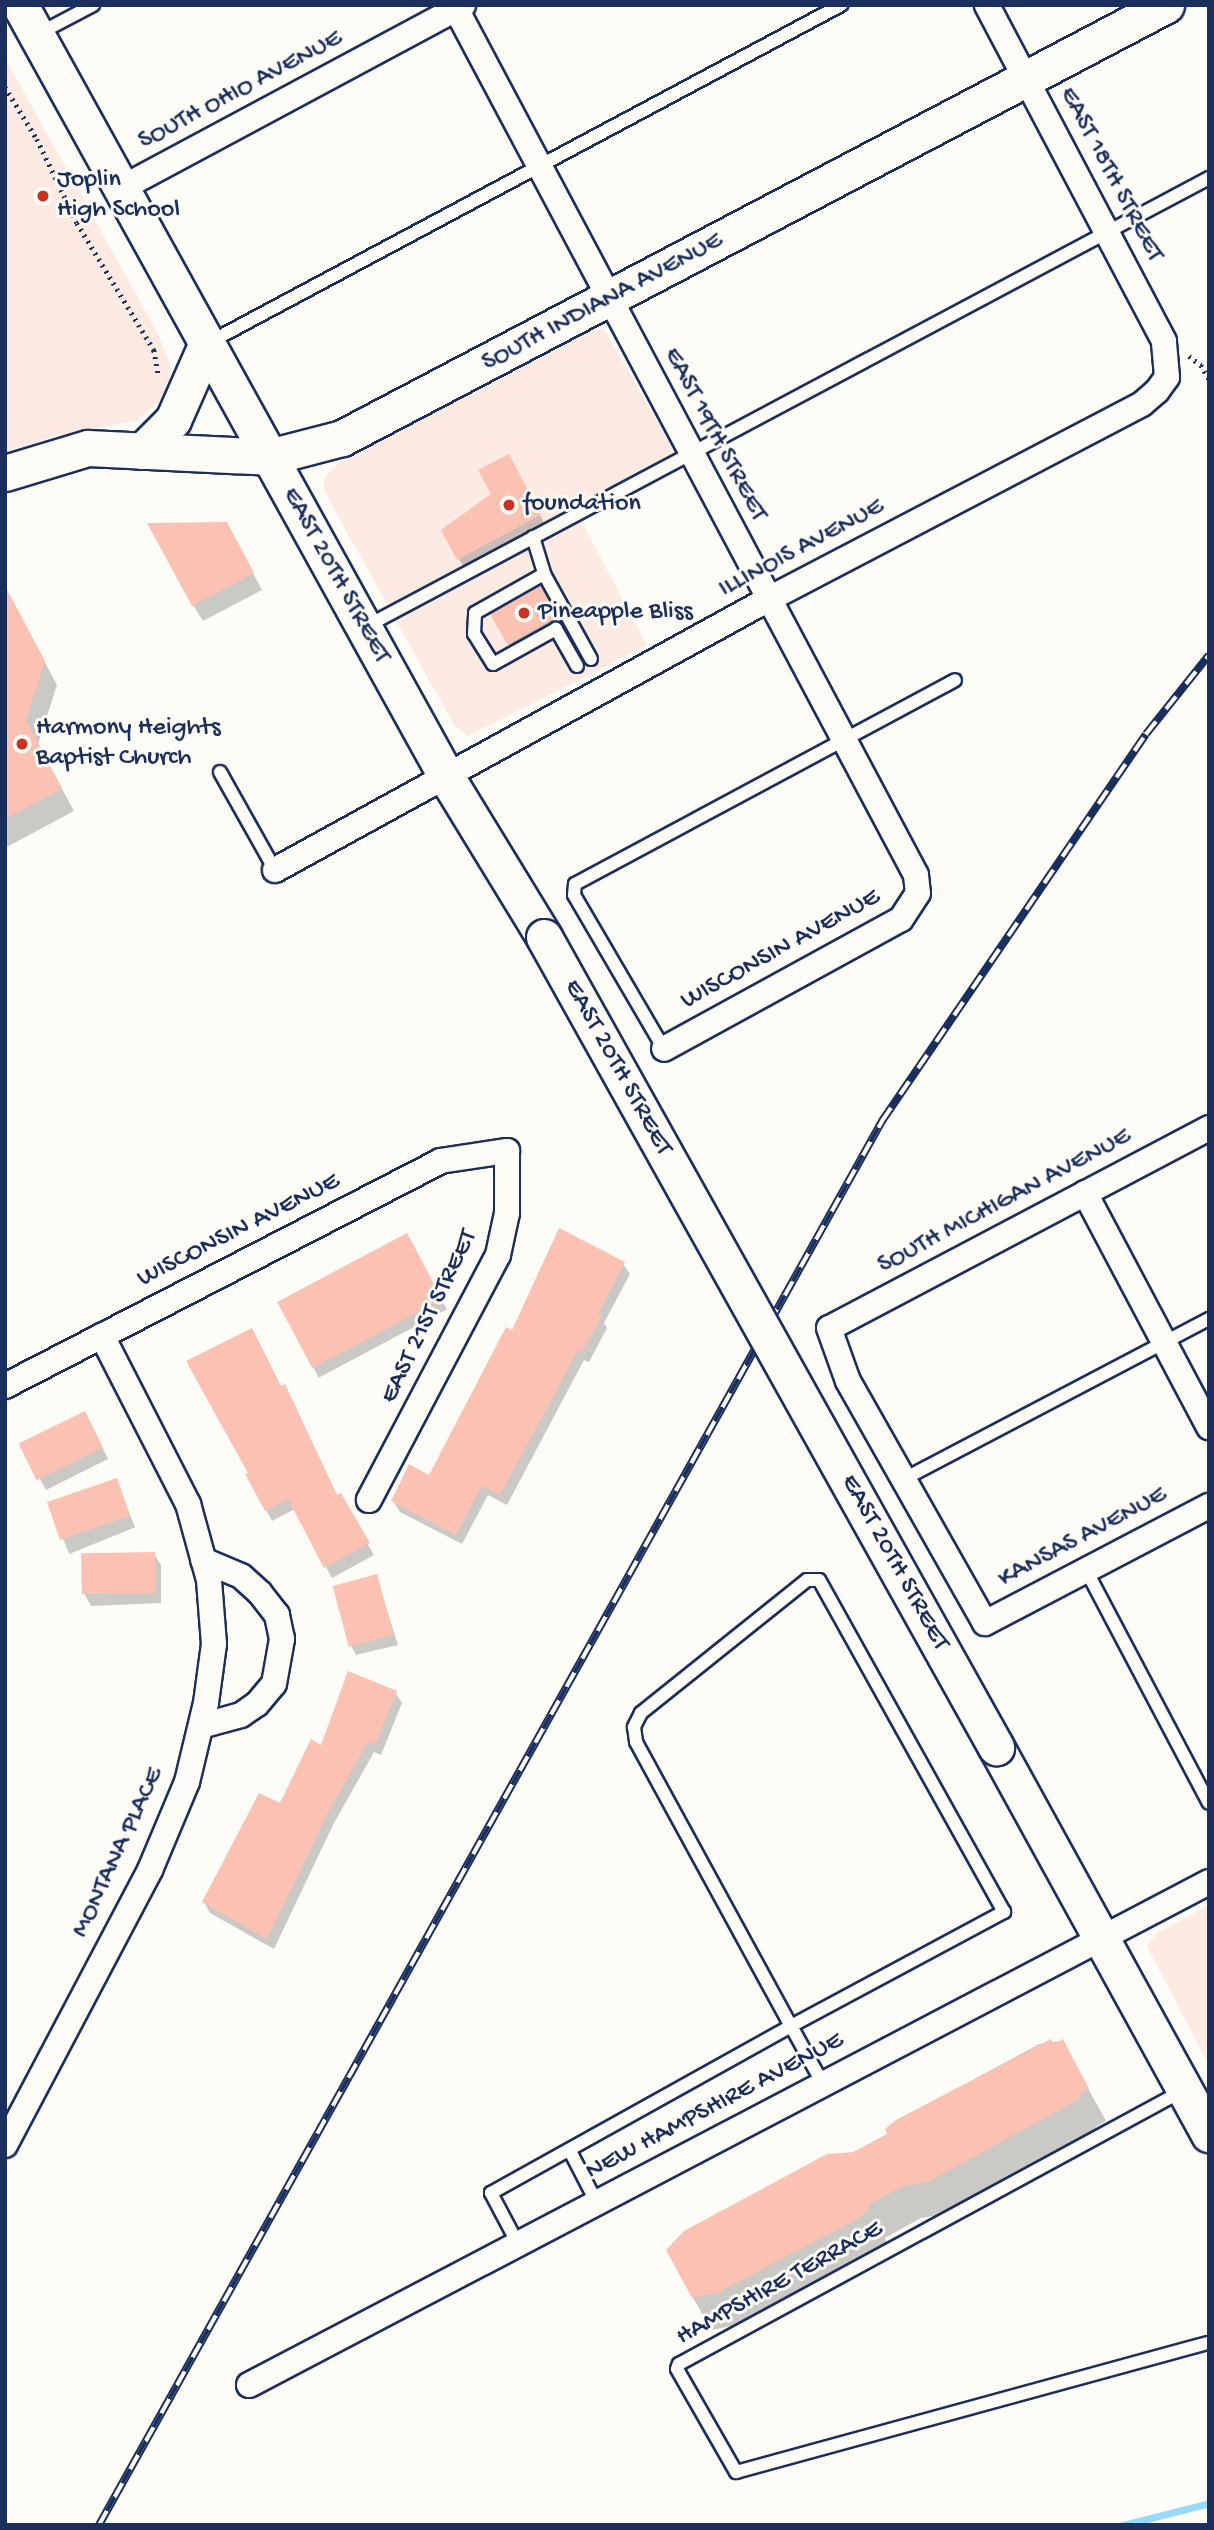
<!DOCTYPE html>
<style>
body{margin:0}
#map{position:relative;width:1214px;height:2530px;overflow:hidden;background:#fdfcf7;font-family:"Gochi Hand",sans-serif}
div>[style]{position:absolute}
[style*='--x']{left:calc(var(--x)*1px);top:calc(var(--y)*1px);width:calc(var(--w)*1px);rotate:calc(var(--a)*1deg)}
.built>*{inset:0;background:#fceae3}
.shadow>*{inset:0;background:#0003;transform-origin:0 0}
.stream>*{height:7px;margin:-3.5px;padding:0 3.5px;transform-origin:3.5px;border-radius:3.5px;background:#96d9f8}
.building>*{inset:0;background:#fbc1b3;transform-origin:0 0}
.path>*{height:4.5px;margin-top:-2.25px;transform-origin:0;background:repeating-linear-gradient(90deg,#1b2f5e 0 2px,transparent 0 7px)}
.roads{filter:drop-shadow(2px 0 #1b2f5e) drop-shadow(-2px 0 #1b2f5e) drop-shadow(0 2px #1b2f5e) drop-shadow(0 -2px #1b2f5e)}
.lane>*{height:12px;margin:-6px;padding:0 6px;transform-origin:6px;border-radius:6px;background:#fdfcf7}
.street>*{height:24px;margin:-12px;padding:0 12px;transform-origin:12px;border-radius:12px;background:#fdfcf7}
.secondary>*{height:35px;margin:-17.5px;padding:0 17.5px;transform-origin:17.5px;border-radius:17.5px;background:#fdfcf7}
.rail>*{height:8px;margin-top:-4px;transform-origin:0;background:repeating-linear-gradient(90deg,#fdfcf7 0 16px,#1b2f5e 0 32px);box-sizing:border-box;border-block:2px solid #1b2f5e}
.bridges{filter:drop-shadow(2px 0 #1b2f5e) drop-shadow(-2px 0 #1b2f5e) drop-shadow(0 2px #1b2f5e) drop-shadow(0 -2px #1b2f5e)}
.secondary-bridge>*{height:35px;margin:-17.5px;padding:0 17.5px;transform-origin:17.5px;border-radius:17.5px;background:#fdfcf7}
.dots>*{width:19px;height:19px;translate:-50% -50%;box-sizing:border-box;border:4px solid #fdfcf7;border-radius:50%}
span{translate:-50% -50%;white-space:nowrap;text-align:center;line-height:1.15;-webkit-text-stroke:6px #fdfcf7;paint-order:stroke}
.street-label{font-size:26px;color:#1b2f5e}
.poi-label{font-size:26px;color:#1b2f5e}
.left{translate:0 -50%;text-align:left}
.frame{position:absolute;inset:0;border:7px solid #1b2f5e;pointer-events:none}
</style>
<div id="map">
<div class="built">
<i style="clip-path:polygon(5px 58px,158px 334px,170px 365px,169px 382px,159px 401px,138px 420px,52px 437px,5px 454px)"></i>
<i style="clip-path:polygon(604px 329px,682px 464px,580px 519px,647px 645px,468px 736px,454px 725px,324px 491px,324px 478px,338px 463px,593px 330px)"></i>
<i style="clip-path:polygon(1209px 1905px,1209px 2066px,1147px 1946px,1157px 1933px)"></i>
</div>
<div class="shadow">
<i style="clip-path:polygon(518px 473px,549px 532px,468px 575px,459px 559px,493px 494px)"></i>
<i style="clip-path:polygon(236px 541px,262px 590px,203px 621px,193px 605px)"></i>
<i style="clip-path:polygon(5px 588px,57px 685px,38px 744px,74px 811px,5px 848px)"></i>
<i style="clip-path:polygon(540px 588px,562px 629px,514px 654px,508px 643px)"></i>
<i style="left:413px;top:1246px;width:72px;height:145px;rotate:62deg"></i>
<i style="clip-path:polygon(623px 1264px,630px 1274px,604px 1323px,607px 1328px,589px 1362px,584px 1360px,507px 1505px,488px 1495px,462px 1544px,400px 1512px,393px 1501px,430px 1477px,513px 1332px)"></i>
<i style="clip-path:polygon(91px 1424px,108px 1459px,46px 1490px,21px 1445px)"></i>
<i style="clip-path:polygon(247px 1475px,340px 1495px,374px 1555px,332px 1578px,295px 1509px,272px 1521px)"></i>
<i style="left:116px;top:1480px;width:51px;height:71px;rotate:68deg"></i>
<i style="clip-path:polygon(154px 1554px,161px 1565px,161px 1603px,91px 1606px,85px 1595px,83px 1556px)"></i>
<i style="clip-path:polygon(376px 1576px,398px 1645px,356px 1655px,350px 1644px)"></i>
<i style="clip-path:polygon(395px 1692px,402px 1703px,381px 1755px,374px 1752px,333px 1825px,274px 1949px,210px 1913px,204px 1902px,322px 1747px)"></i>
<i style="clip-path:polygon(1062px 2041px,1106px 2121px,1096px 2127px,1098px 2131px,947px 2214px,921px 2218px,885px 2238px,887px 2242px,877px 2250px,736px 2325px,712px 2330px,693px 2298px,853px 2154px,889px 2134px,897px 2121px,1039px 2044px)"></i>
</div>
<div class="stream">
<i style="--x:1123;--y:2525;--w:89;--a:-14.3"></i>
</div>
<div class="building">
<i style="clip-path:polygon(509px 454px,541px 515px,457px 560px,441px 530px,491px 494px,478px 470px)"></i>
<i style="clip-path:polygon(227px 522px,254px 573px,192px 606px,147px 523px)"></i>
<i style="clip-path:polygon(5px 586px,45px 661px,26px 720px,62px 789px,5px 819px)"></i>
<i style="left:541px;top:586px;width:35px;height:58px;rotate:61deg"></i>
<i style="clip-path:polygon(559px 1228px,625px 1262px,598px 1314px,602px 1316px,582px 1352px,578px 1350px,500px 1495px,482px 1486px,456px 1535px,391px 1501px,409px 1464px,429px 1475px,506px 1327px,512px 1330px)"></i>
<i style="left:407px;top:1233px;width:75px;height:147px;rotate:62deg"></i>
<i style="clip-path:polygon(252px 1328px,281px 1386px,285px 1384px,337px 1495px,341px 1493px,370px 1543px,324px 1568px,288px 1499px,265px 1511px,245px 1474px,248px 1473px,186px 1361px)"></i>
<i style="left:85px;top:1411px;width:41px;height:74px;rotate:64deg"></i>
<i style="left:117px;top:1478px;width:40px;height:74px;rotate:71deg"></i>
<i style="left:155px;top:1552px;width:41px;height:74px;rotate:89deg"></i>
<i style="left:377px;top:1574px;width:63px;height:46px;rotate:75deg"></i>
<i style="clip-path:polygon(348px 1671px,397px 1691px,375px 1745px,368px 1742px,327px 1814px,267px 1939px,202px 1902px,259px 1793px,280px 1803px,311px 1739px,321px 1745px)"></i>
<i style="clip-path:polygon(1051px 2039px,1054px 2044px,1063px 2039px,1089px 2089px,1079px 2094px,1081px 2098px,928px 2182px,903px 2186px,868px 2205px,870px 2209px,859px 2218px,717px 2293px,692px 2298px,666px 2250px,684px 2231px,827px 2154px,853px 2152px,887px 2134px,885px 2129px,896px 2120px)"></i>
</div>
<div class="path">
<i style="--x:5;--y:87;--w:61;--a:58.4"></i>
<i style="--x:37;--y:139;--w:93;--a:64.5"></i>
<i style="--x:77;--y:223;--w:149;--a:58.8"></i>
<i style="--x:154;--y:350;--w:27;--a:80"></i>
<i style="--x:1189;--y:356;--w:15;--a:37"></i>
<i style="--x:1201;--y:365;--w:16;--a:60"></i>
</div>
<div class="roads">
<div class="lane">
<i style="--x:40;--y:33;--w:60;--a:-27.8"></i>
<i style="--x:208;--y:343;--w:718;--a:-28.1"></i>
<i style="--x:533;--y:537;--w:39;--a:73"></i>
<i style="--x:367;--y:626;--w:954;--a:-28.02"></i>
<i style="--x:577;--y:666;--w:43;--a:-119.6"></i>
<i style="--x:556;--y:629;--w:72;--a:150.9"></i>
<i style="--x:493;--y:664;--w:36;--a:-122"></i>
<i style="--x:474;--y:634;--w:21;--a:-87"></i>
<i style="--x:475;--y:613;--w:79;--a:-29.5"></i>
<i style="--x:544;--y:574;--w:97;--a:61.1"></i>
<i style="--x:220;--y:772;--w:112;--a:60.7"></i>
<i style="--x:664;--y:1049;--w:178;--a:-120.3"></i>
<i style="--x:574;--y:895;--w:11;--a:-85"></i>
<i style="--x:575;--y:884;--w:431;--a:-28.2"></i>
<i style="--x:902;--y:1480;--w:347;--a:-27.7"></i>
<i style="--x:1086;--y:1570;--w:263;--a:62.2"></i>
<i style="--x:1184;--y:2090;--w:575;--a:151.52"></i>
<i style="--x:679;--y:2364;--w:5;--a:112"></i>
<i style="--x:677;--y:2369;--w:119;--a:60.2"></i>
<i style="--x:736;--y:2472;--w:490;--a:-15.3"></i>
<i style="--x:570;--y:2151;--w:59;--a:62.6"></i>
<i style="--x:518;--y:2244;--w:58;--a:-117.9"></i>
<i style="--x:491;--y:2193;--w:343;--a:-29.1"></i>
<i style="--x:791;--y:2026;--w:242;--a:-28.2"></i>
<i style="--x:1004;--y:1912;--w:380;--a:-119.1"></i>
<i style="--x:819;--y:1580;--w:12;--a:180"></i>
<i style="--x:807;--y:1580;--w:213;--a:141.3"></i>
<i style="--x:641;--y:1713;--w:16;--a:117"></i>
<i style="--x:634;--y:1727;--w:15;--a:82"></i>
<i style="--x:636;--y:1742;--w:324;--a:61.4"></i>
<i style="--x:791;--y:2026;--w:66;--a:61.1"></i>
</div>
<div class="street">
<i style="--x:454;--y:5;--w:985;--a:62.03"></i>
<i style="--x:916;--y:875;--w:18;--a:84"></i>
<i style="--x:918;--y:893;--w:31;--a:123"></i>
<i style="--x:901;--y:919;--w:270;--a:151.3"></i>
<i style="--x:122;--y:188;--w:387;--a:-28.2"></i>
<i style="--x:275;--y:870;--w:561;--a:-28.76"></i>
<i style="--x:767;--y:600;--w:423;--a:-27.6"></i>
<i style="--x:1142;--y:404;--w:20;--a:-41"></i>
<i style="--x:1157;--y:391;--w:17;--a:-54"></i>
<i style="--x:1167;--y:377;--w:36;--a:-95"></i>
<i style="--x:1164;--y:341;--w:380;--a:-117.8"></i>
<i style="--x:1209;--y:1128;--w:429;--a:152.2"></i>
<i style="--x:829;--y:1328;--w:56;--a:70.3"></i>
<i style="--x:848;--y:1381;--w:278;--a:60.5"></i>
<i style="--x:985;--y:1623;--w:253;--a:-27.6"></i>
<i style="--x:1085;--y:1193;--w:265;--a:62.1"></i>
<i style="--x:5;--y:1386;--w:490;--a:-27.3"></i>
<i style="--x:440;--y:1161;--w:68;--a:-8.5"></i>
<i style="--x:507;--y:1151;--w:62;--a:90"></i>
<i style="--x:507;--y:1213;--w:43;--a:102.1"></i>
<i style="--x:498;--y:1255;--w:277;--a:117.8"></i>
<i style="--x:201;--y:1726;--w:41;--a:-15.4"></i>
<i style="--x:241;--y:1715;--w:19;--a:-35"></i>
<i style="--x:257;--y:1704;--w:26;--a:-50"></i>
<i style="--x:274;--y:1684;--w:46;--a:-79.9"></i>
<i style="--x:282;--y:1639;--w:25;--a:-102"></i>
<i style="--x:277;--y:1615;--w:28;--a:-128"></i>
<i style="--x:260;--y:1593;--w:25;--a:-138"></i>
<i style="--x:241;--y:1576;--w:41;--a:-157.2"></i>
<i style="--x:5;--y:2145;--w:311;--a:-62.2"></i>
<i style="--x:150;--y:1870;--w:95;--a:-67.2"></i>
<i style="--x:187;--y:1782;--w:81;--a:-76.5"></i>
<i style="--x:206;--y:1703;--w:60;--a:-82.3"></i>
<i style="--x:214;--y:1644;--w:64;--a:-94.5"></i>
<i style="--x:209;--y:1580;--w:79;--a:-105.4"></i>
<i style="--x:188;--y:1504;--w:189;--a:-117.1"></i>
<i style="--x:249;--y:2385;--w:1084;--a:-27.65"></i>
</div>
<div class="secondary">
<i style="--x:20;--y:5;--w:883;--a:61.08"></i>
<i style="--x:447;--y:778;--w:186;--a:58.6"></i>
<i style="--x:142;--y:451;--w:44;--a:-45"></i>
<i style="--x:173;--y:420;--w:84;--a:-66.2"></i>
<i style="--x:5;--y:473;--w:87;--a:-16.8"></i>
<i style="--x:88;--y:448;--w:181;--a:2.8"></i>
<i style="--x:269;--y:457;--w:75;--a:-14.6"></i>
<i style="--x:342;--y:438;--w:931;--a:-27.72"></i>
<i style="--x:996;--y:1747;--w:442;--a:61.2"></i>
</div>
</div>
<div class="rail">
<i style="--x:99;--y:2525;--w:1608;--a:-60.85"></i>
<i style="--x:882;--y:1121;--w:468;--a:-55.7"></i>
<i style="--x:1146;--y:734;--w:101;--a:-51.4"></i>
</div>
<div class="bridges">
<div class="secondary-bridge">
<i style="--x:544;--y:937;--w:928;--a:60.84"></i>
</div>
</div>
<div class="dots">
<i style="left:43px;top:196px;background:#c8321e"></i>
<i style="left:509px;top:505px;background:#c8321e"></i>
<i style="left:524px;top:613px;background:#c8321e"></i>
<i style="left:22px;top:744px;background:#c8321e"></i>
</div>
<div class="street-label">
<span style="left:241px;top:91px;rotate:-28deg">SOUTH OHIO AVENUE</span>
<span style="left:1110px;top:175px;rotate:62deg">EAST 18TH STREET</span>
<span style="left:603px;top:303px;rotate:-28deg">SOUTH INDIANA AVENUE</span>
<span style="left:714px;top:435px;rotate:62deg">EAST 19TH STREET</span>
<span style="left:802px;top:549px;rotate:-28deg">ILLINOIS AVENUE</span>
<span style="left:335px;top:576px;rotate:61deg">EAST 20TH STREET</span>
<span style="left:781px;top:950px;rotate:-29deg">WISCONSIN AVENUE</span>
<span style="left:617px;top:1068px;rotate:61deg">EAST 20TH STREET</span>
<span style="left:1005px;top:1202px;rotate:-28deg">SOUTH MICHIGAN AVENUE</span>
<span style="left:239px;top:1231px;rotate:-27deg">WISCONSIN AVENUE</span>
<span style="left:430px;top:1317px;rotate:-64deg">EAST 21ST STREET</span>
<span style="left:1083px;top:1538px;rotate:-28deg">KANSAS AVENUE</span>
<span style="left:894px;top:1563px;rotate:61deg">EAST 20TH STREET</span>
<span style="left:119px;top:1853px;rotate:-65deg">MONTANA PLACE</span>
<span style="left:715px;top:2107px;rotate:-28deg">NEW HAMPSHIRE AVENUE</span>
<span style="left:780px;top:2284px;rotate:-29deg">HAMPSHIRE TERRACE</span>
</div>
<div class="poi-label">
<span class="left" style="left:57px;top:196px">Joplin<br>High School</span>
<span class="left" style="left:523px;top:505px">foundation</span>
<span class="left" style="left:538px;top:613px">Pineapple Bliss</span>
<span class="left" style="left:36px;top:744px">Harmony Heights<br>Baptist Church</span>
</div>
<div class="frame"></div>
</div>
